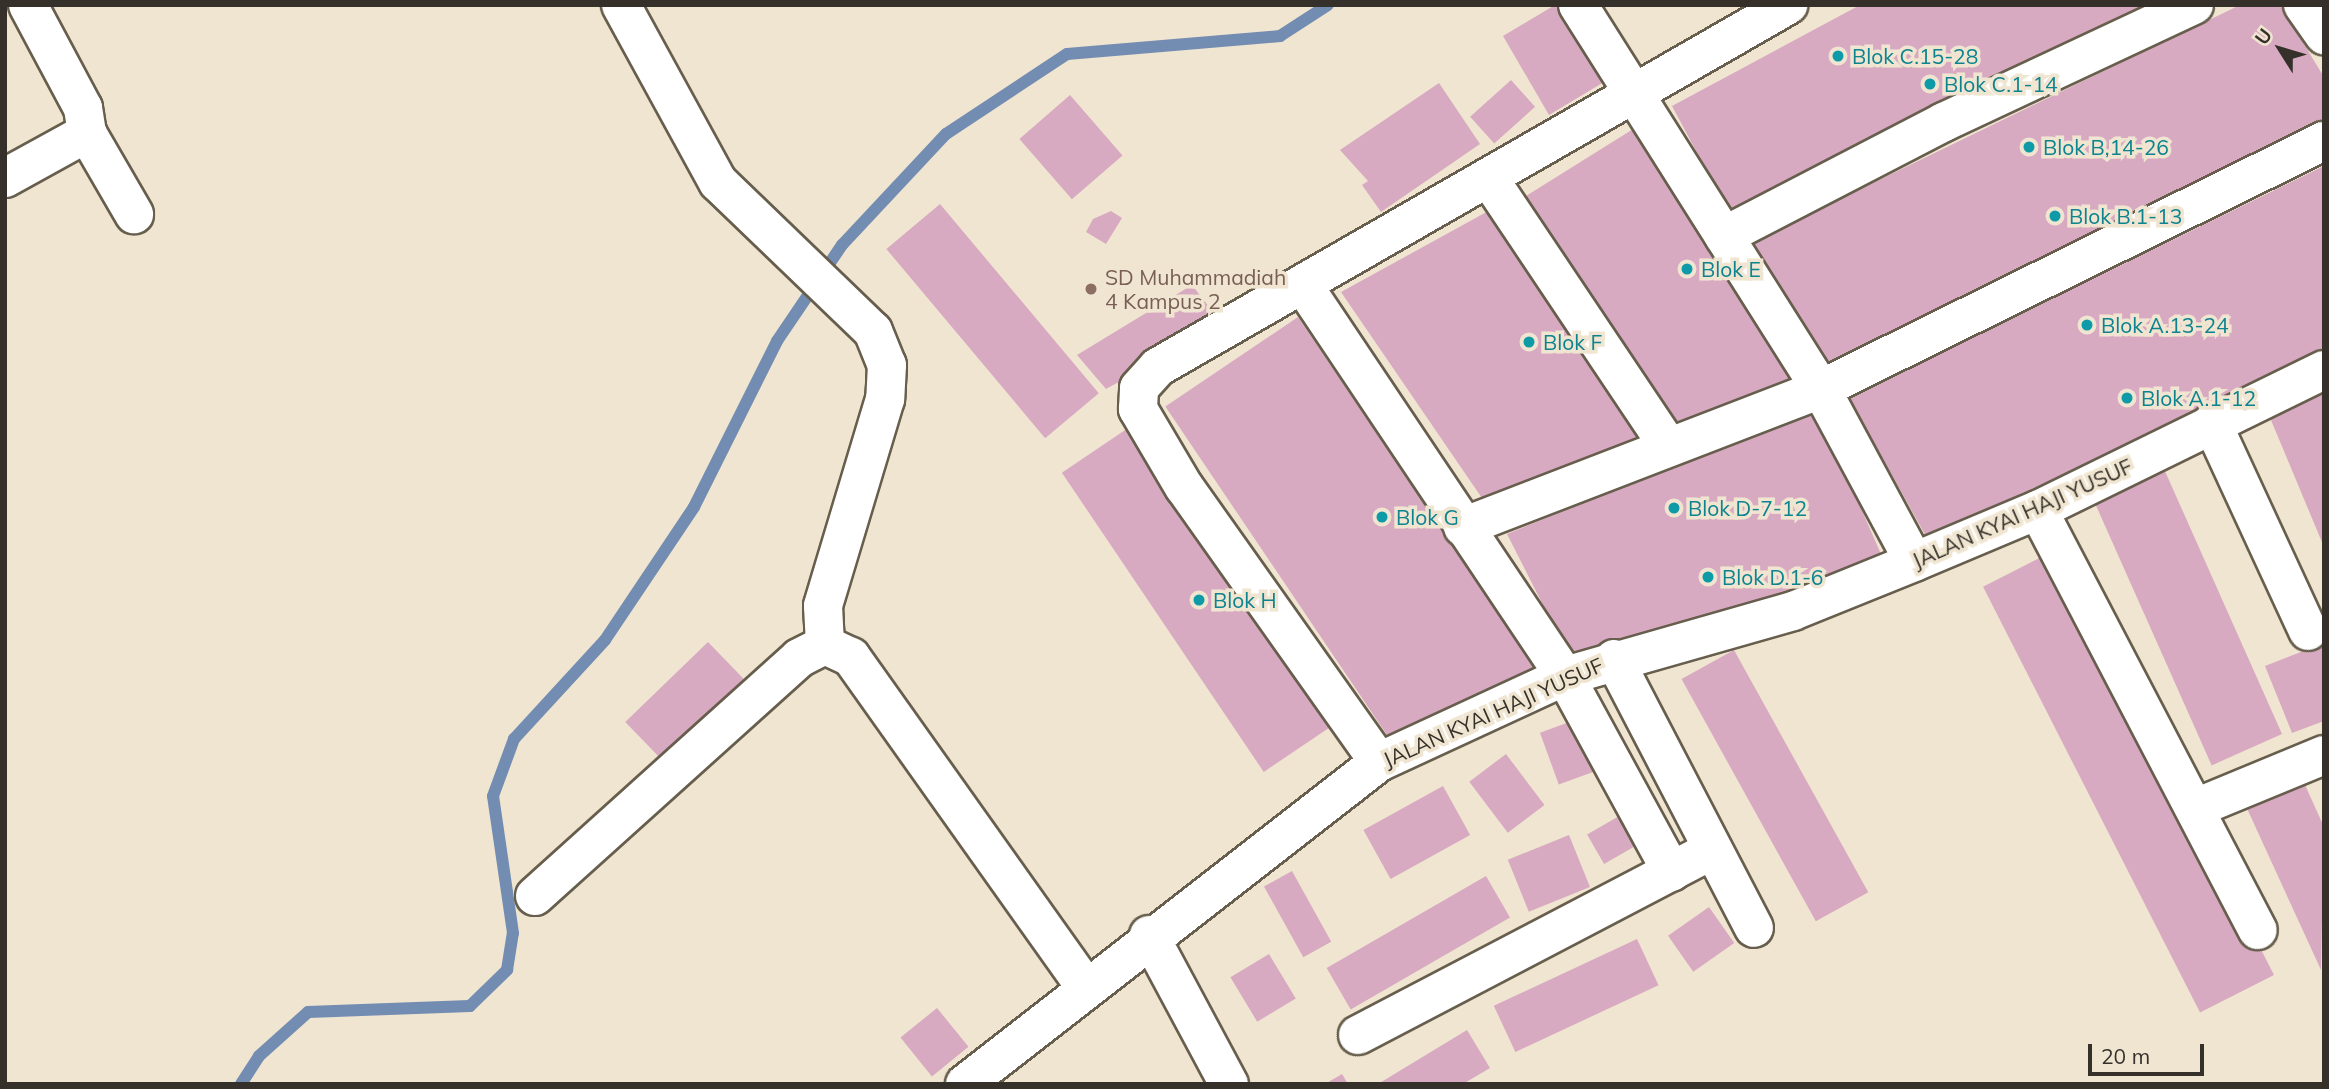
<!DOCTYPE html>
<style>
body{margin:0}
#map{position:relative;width:2329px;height:1089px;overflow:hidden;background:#f0e5d1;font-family:Mulish,sans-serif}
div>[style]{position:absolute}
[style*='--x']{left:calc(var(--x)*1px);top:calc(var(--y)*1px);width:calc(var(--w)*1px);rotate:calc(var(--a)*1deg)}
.stream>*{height:12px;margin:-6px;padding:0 6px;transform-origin:6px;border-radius:6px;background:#738cb1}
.building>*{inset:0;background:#d8aac2;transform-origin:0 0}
.roads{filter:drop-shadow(2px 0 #675e4d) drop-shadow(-2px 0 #675e4d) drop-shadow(0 2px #675e4d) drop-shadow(0 -2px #675e4d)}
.minor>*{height:38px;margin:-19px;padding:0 19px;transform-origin:19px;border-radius:19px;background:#fff}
.dots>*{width:19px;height:19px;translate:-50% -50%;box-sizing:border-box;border:4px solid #f0e5d1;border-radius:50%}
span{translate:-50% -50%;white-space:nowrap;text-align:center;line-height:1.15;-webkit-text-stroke:7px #f0e5d1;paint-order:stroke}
.culture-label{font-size:21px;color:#0d838f}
.left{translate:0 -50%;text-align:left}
.education-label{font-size:21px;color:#785e54}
.street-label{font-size:21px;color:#35312a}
.frame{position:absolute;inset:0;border:7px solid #35312a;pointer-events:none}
.north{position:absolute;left:2245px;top:14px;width:70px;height:70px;-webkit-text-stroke:5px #f0e5d1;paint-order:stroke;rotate:307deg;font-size:19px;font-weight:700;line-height:28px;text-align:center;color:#35312a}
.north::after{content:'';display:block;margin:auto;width:24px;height:32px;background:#35312a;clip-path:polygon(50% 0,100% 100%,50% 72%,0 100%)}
.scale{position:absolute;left:2088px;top:1044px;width:116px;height:32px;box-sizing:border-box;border:4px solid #35312a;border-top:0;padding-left:9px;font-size:21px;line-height:24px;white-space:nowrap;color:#35312a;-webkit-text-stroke:5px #f0e5d1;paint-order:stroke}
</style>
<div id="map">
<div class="stream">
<i style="--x:241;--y:1084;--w:33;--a:-57"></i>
<i style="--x:259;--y:1056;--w:66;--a:-41.9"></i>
<i style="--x:308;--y:1012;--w:162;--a:-2.1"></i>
<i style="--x:470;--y:1006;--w:52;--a:-44.2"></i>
<i style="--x:507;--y:970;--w:37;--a:-81"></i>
<i style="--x:513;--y:933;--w:138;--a:-98.3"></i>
<i style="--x:493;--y:796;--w:61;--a:-69.8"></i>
<i style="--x:514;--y:739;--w:134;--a:-47.4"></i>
<i style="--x:605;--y:640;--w:160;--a:-56.2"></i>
<i style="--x:694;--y:507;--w:186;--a:-63.4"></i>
<i style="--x:777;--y:341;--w:116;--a:-55.9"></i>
<i style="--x:842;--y:245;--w:152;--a:-46.9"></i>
<i style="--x:946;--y:134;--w:145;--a:-33.5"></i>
<i style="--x:1067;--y:54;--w:214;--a:-4.8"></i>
<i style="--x:1280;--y:36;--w:57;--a:-32.9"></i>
</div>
<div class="building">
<i style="clip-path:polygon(1555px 5px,1566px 5px,1609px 79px,1549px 115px,1503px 36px)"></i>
<i style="clip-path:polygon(1860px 5px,2166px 5px,1732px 218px,1672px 106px)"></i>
<i style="clip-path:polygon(2240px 5px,2280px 5px,2324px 77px,2324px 129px,1826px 366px,1751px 242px)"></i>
<i style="left:1511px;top:80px;width:36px;height:55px;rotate:48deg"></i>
<i style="clip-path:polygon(1439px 83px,1480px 144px,1381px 212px,1362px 185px,1368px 181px,1340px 150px)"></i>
<i style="left:1070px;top:95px;width:80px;height:67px;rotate:49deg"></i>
<i style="left:1638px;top:126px;width:297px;height:135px;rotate:58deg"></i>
<i style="clip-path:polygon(2324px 166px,2324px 352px,1927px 538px,1849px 398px)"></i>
<i style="left:940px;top:204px;width:247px;height:70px;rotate:50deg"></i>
<i style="clip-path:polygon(1492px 209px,1643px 437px,1486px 504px,1341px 292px)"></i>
<i style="clip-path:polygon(1111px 211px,1122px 218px,1106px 244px,1086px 232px,1093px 219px)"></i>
<i style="clip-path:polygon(1192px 285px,1223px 325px,1106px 389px,1077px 355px)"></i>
<i style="left:1298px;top:317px;width:428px;height:160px;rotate:56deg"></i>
<i style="clip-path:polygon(2324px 390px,2324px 547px,2268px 413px)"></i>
<i style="clip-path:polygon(1817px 408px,1884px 561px,1572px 662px,1507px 534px)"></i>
<i style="left:1134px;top:424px;width:361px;height:87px;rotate:56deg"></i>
<i style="left:2160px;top:460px;width:300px;height:77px;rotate:66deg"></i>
<i style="left:2057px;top:549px;width:478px;height:83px;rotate:63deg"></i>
<i style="left:708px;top:642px;width:62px;height:115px;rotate:46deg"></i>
<i style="clip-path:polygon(2324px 643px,2324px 721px,2292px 733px,2265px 666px)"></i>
<i style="left:1734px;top:650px;width:277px;height:60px;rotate:61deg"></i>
<i style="left:1586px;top:716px;width:55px;height:49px;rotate:70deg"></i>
<i style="left:1506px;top:754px;width:64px;height:46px;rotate:53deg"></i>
<i style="clip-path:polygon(2301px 776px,2324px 827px,2321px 970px,2244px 802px)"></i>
<i style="left:1443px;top:786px;width:56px;height:91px;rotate:61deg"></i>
<i style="left:1633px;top:808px;width:34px;height:53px;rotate:60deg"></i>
<i style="left:1569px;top:835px;width:56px;height:66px;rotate:68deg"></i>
<i style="left:1292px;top:871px;width:81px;height:32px;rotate:61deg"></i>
<i style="left:1486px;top:876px;width:48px;height:184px;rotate:60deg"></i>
<i style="left:1709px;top:907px;width:44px;height:50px;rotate:55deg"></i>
<i style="left:1637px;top:939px;width:51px;height:158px;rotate:65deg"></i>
<i style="left:1269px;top:954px;width:52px;height:45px;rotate:59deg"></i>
<i style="left:937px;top:1008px;width:50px;height:47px;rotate:51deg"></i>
<i style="clip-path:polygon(1467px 1030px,1490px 1068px,1463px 1084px,1378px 1084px)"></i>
<i style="clip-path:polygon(1342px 1074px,1348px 1084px,1325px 1084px)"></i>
</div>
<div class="roads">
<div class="minor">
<i style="--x:28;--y:5;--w:117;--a:61.9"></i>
<i style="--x:83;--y:108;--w:25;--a:81"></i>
<i style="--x:87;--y:133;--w:94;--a:59.9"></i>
<i style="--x:621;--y:5;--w:202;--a:61.3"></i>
<i style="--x:718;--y:182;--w:215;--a:43.9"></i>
<i style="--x:873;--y:331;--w:37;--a:68"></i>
<i style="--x:887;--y:365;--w:34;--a:93"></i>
<i style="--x:885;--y:399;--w:216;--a:106.7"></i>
<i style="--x:823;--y:606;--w:39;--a:87"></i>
<i style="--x:1578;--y:5;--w:454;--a:57.7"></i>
<i style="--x:1821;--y:389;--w:196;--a:61.7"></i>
<i style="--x:2303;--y:5;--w:37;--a:55"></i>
<i style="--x:5;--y:178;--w:94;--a:-28.8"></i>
<i style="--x:1490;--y:180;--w:320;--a:56.2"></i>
<i style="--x:1724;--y:236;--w:248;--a:-27.4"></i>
<i style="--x:1944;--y:122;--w:276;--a:-25.1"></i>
<i style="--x:1305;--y:288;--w:467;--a:56.2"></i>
<i style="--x:1565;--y:676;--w:223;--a:61.4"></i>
<i style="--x:2212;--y:423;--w:229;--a:65.2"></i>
<i style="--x:2038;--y:510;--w:474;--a:62.4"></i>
<i style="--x:1463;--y:527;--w:384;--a:-21.1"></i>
<i style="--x:1821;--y:389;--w:561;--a:-26.25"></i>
<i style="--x:1614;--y:659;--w:303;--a:62.5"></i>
<i style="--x:1379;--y:762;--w:337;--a:-125.3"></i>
<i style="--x:1184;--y:487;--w:91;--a:-120.5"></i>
<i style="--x:1138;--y:409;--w:21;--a:-87"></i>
<i style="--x:1139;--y:388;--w:28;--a:-48"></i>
<i style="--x:1158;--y:367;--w:727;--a:-29.88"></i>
<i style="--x:2198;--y:807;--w:136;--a:-22.4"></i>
<i style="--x:535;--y:896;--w:355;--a:-42"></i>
<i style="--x:799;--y:658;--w:29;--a:-27"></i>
<i style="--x:825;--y:645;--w:29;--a:25"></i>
<i style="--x:851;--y:657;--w:402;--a:54.6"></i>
<i style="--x:1149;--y:935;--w:169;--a:61.8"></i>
<i style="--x:1358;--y:1035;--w:399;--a:-27.6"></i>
<i style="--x:965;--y:1084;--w:524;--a:-37.87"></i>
<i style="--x:1379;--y:762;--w:205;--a:-24.8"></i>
<i style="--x:1565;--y:676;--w:237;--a:-15.9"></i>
<i style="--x:1793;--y:611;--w:131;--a:-22"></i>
<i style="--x:1914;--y:562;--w:134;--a:-22.8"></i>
<i style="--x:2038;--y:510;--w:318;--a:-26.1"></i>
</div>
</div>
<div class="dots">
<i style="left:1838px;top:56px;background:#0f9aa8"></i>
<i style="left:1930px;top:84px;background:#0f9aa8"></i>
<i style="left:2029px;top:147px;background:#0f9aa8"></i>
<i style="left:2055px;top:216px;background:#0f9aa8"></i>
<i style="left:1687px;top:269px;background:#0f9aa8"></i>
<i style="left:1091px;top:289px;background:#8d6e63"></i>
<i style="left:2087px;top:325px;background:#0f9aa8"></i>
<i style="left:1529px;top:342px;background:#0f9aa8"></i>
<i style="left:2127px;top:398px;background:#0f9aa8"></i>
<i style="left:1674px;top:508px;background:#0f9aa8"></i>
<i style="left:1382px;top:517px;background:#0f9aa8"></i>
<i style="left:1708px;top:577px;background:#0f9aa8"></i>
<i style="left:1199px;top:600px;background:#0f9aa8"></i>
</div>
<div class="culture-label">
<span class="left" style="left:1852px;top:56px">Blok C.15-28</span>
<span class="left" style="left:1944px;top:84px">Blok C.1-14</span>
<span class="left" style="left:2043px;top:147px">Blok B,14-26</span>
<span class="left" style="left:2069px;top:216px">Blok B.1-13</span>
<span class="left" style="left:1701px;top:269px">Blok E</span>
<span class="left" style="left:2101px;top:325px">Blok A.13-24</span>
<span class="left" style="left:1543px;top:342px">Blok F</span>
<span class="left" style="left:2141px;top:398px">Blok A.1-12</span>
<span class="left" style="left:1688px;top:508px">Blok D-7-12</span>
<span class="left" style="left:1396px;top:517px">Blok G</span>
<span class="left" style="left:1722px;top:577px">Blok D.1-6</span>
<span class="left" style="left:1213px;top:600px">Blok H</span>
</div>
<div class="education-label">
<span class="left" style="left:1105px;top:289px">SD Muhammadiah<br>4 Kampus 2</span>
</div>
<div class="street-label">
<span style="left:2022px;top:513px;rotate:-24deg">JALAN KYAI HAJI YUSUF</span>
<span style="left:1493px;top:712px;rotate:-24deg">JALAN KYAI HAJI YUSUF</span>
</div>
<div class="frame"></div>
<div class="north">U</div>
<div class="scale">20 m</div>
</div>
